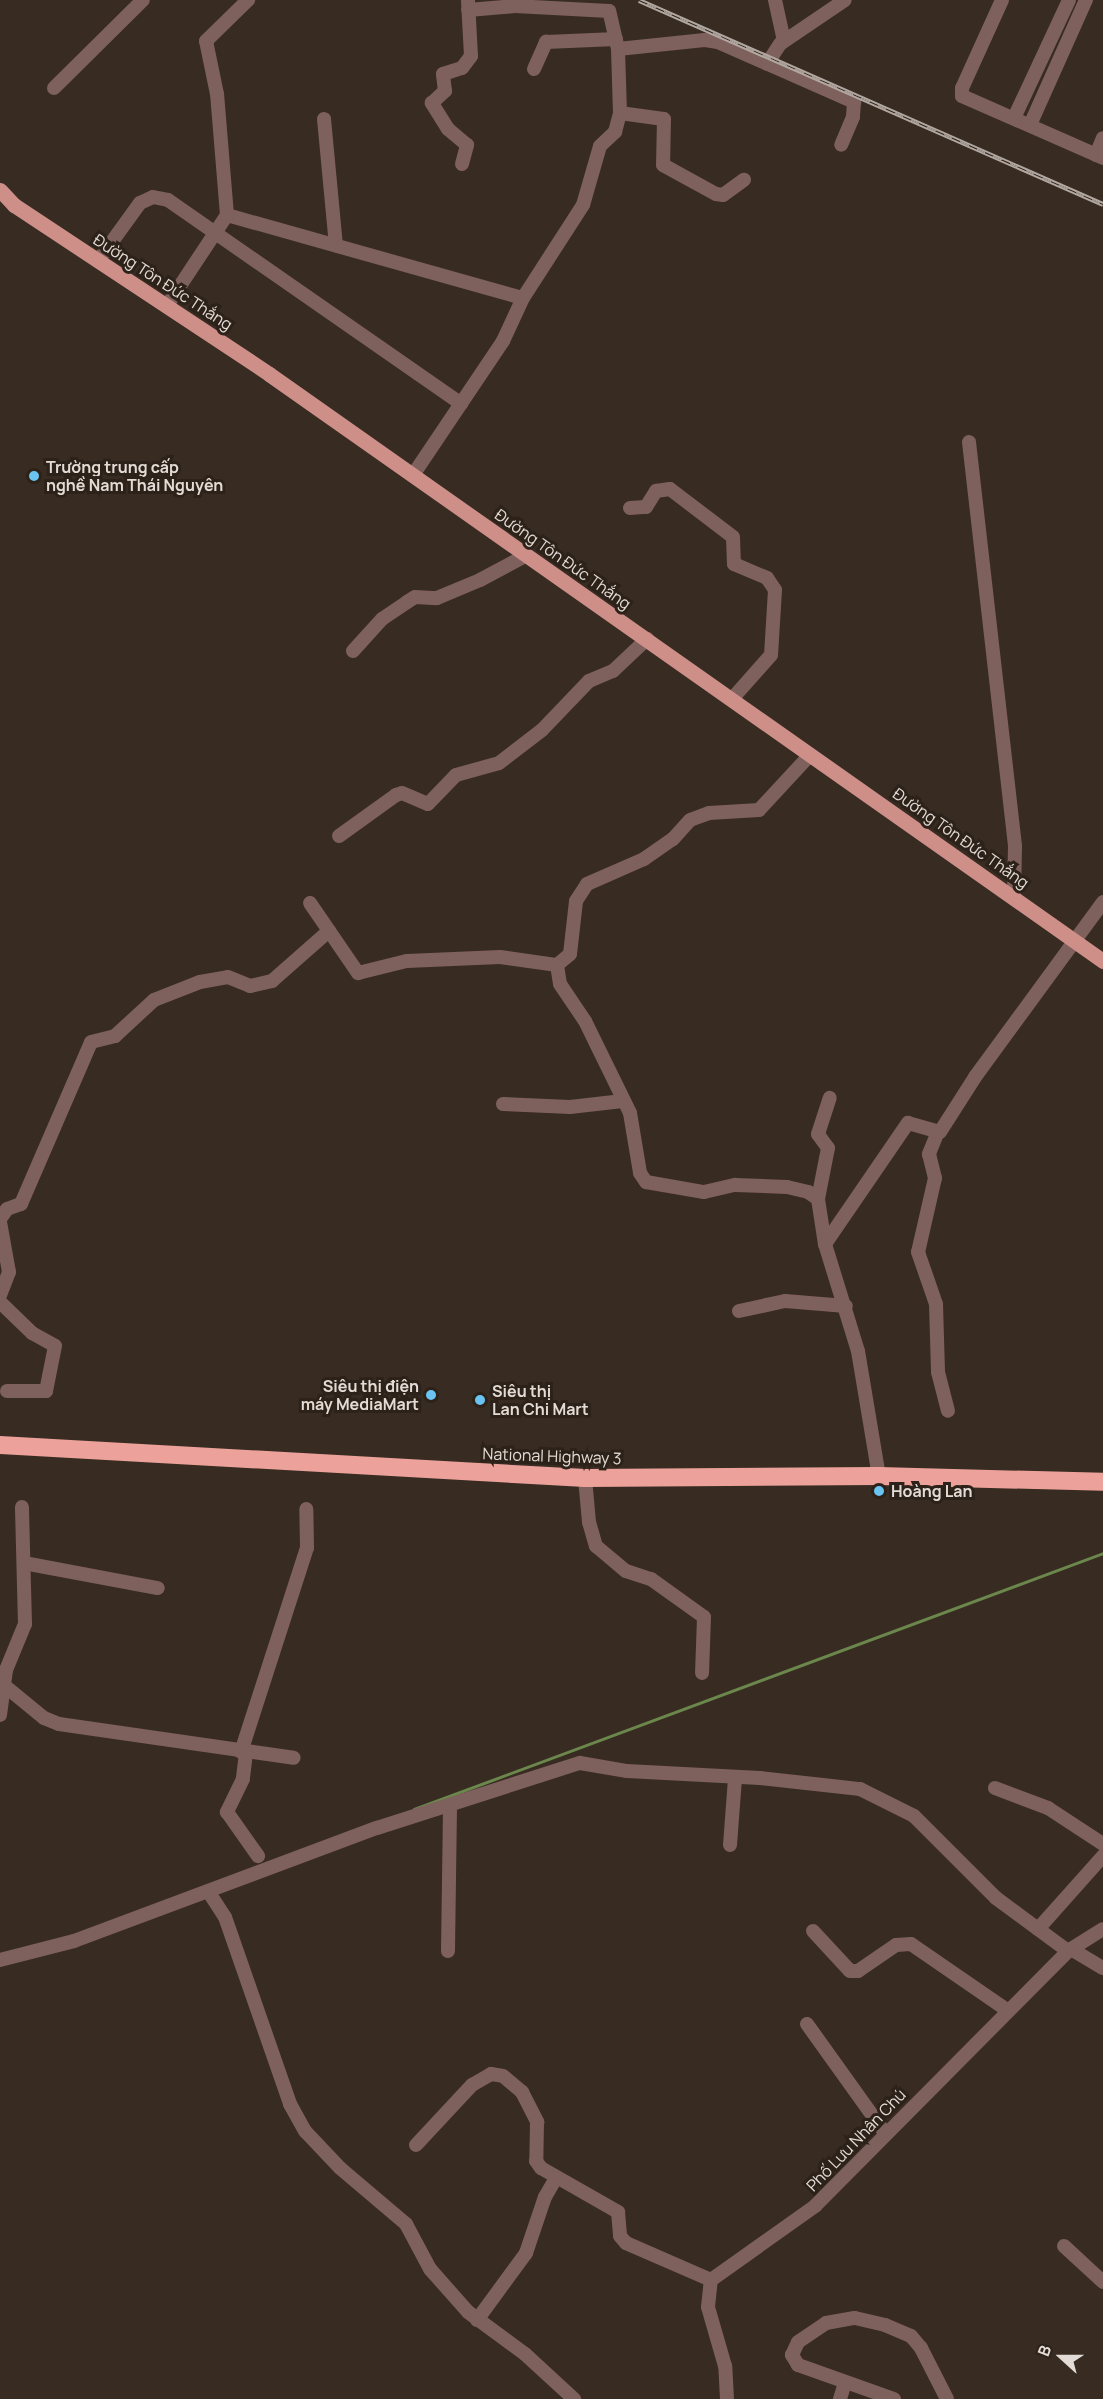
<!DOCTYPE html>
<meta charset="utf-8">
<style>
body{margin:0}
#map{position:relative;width:1103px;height:2399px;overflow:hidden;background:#372b22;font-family:Manrope,sans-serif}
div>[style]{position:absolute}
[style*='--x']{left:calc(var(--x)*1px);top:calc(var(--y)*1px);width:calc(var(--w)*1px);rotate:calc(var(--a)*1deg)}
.stream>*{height:3px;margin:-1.5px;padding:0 1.5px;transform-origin:1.5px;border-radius:1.5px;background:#6b874c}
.minor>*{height:14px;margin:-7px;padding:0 7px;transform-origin:7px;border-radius:7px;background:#7e605c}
.major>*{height:15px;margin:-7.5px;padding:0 7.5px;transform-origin:7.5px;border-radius:7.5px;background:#cd8f88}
.highway>*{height:18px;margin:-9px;padding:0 9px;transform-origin:9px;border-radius:9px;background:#eca29a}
.rail>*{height:5px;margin-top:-2.5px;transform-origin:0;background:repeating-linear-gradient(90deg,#2d2219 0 9px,#b1a8a1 0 18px);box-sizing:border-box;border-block:2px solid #b1a8a1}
.dots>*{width:16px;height:16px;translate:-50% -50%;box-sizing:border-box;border:3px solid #2d2219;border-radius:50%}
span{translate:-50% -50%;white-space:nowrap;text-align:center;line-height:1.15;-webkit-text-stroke:6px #2d2219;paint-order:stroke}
.street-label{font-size:16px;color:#e3dcd6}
.poi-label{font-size:16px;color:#e3dcd6;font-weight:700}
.left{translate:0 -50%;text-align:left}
.right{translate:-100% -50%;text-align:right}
.north{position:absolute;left:1031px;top:2327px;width:60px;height:60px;-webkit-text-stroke:4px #2d2219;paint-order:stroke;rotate:291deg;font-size:16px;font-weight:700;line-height:24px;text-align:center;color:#e3dcd6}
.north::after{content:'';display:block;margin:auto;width:21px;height:27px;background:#e3dcd6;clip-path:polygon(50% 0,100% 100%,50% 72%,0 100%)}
</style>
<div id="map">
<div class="stream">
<i style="--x:414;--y:1809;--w:735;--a:-20.38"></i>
</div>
<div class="minor">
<i style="--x:775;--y:0;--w:42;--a:77.6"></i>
<i style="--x:1002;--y:0;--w:97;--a:114.4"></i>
<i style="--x:962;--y:88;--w:8;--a:90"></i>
<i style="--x:962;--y:96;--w:154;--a:23.7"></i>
<i style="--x:618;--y:49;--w:87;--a:-5.9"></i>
<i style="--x:705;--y:40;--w:13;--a:9"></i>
<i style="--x:718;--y:42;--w:149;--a:23.8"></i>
<i style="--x:854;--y:102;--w:15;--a:94"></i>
<i style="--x:853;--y:117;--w:30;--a:113"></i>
<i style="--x:767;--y:64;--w:24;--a:-57"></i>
<i style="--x:780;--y:44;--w:78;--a:-34.1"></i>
<i style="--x:534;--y:69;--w:30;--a:-66"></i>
<i style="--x:546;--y:42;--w:70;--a:-2.5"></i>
<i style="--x:54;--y:88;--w:125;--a:-44.7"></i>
<i style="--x:620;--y:113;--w:44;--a:7.8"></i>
<i style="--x:664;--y:119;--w:46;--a:91.2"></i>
<i style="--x:663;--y:165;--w:60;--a:28.7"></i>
<i style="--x:716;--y:194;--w:7;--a:8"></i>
<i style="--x:723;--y:195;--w:26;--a:-36"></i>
<i style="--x:1014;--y:118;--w:130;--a:-65"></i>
<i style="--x:324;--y:119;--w:127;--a:84.6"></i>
<i style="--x:1030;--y:125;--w:137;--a:-65.9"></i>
<i style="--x:1096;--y:155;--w:18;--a:-68"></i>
<i style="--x:462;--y:164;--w:20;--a:-75"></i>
<i style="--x:467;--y:145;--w:25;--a:-140"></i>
<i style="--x:448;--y:129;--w:31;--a:-122"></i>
<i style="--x:432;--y:103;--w:18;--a:-43"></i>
<i style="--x:445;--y:91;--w:17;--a:-97"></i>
<i style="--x:443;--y:74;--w:20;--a:-18"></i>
<i style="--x:462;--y:68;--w:15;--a:-53"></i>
<i style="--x:471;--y:56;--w:56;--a:-93.1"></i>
<i style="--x:227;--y:215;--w:307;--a:15.7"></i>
<i style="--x:98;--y:261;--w:72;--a:-54.1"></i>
<i style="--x:140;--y:203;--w:14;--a:-25"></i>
<i style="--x:153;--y:197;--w:15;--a:11"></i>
<i style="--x:168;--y:200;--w:357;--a:34.8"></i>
<i style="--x:168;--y:304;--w:107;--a:-56.5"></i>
<i style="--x:227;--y:215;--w:121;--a:-94.7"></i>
<i style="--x:217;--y:94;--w:54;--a:-101.7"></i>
<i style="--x:206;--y:41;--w:59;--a:-44.3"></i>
<i style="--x:969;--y:442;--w:407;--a:83.5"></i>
<i style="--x:1015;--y:846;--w:50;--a:91.1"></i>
<i style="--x:413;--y:475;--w:161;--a:-56.1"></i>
<i style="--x:503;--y:341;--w:47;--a:-65.1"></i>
<i style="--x:523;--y:298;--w:111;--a:-57.2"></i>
<i style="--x:583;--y:205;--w:61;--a:-73.9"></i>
<i style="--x:600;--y:146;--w:21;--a:-43"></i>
<i style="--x:615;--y:132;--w:20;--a:-75"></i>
<i style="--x:620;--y:113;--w:64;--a:-91.8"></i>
<i style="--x:618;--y:49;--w:39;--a:-103"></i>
<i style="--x:609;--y:11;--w:94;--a:-177"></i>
<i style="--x:515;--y:6;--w:47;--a:175.1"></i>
<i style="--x:630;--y:508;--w:16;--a:-4"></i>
<i style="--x:646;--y:507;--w:19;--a:-58"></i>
<i style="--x:656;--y:491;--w:14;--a:-8"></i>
<i style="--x:670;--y:489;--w:79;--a:37.3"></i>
<i style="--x:733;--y:537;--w:27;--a:88"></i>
<i style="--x:734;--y:564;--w:36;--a:23"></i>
<i style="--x:767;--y:578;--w:14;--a:56"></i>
<i style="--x:775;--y:590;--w:65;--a:93.5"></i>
<i style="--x:771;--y:655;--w:59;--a:131.6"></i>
<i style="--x:353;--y:651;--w:43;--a:-47.8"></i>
<i style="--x:382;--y:619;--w:30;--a:-34"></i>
<i style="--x:407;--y:602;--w:9;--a:-32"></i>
<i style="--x:415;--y:597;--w:22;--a:3"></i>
<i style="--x:437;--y:598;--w:47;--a:-22.7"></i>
<i style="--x:480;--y:580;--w:51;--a:-28.1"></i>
<i style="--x:339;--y:836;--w:70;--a:-35.7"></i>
<i style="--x:396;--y:795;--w:6;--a:-18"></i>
<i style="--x:402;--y:793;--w:28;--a:23"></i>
<i style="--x:428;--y:804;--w:40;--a:-46"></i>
<i style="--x:456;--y:775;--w:45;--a:-15.6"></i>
<i style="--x:499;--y:763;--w:54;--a:-37.5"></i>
<i style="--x:542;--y:730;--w:68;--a:-46.2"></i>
<i style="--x:589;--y:681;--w:26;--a:-23"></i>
<i style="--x:613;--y:671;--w:47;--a:-43.3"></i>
<i style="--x:310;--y:903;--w:85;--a:55.6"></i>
<i style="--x:358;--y:973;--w:50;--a:-13.8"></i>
<i style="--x:407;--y:961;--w:93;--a:-2.5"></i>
<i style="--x:500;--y:957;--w:58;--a:8"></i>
<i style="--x:557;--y:965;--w:17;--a:-40"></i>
<i style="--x:570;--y:954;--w:53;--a:-83.5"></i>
<i style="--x:576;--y:901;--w:20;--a:-57"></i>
<i style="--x:587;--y:884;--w:62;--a:-23.7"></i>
<i style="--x:644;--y:859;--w:35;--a:-35"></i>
<i style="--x:673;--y:839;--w:25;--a:-48"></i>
<i style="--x:690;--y:820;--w:20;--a:-20"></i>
<i style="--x:709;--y:813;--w:50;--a:-3.4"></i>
<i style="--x:759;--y:810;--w:75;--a:-47.2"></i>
<i style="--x:557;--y:965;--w:19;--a:81"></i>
<i style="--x:560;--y:984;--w:45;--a:56"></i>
<i style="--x:585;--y:1021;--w:102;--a:63.9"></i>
<i style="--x:630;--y:1113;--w:61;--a:80.5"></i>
<i style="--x:640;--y:1173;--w:11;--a:56"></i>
<i style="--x:646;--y:1182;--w:59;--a:9.8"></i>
<i style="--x:704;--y:1192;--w:32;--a:-13"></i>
<i style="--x:735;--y:1185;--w:52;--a:2.2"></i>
<i style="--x:787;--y:1187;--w:22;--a:13"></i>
<i style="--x:808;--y:1192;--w:12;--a:35"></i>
<i style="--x:818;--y:1199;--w:46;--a:81.2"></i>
<i style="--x:825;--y:1244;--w:112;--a:72.9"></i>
<i style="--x:858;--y:1351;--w:127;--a:80.5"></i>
<i style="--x:503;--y:1104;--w:67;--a:2.6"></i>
<i style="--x:570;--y:1107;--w:53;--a:-6.5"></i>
<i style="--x:937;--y:1134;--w:22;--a:112"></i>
<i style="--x:929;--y:1154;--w:25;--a:76"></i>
<i style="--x:935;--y:1178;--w:76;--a:102.9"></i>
<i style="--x:918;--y:1252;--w:55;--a:70.9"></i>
<i style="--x:936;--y:1304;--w:68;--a:88.3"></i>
<i style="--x:938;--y:1372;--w:40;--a:75.6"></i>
<i style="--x:818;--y:1199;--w:52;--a:-78.9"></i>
<i style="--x:828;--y:1148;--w:17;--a:-126"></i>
<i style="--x:818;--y:1134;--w:38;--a:-72"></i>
<i style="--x:0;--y:1219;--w:12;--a:-55"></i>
<i style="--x:7;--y:1209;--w:15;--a:-20"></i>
<i style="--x:21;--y:1204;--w:176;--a:-66.6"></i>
<i style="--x:91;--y:1042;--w:25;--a:-14"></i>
<i style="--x:115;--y:1036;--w:53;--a:-42.7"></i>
<i style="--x:154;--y:1000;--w:49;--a:-21.4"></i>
<i style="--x:200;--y:982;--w:28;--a:-10"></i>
<i style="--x:228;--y:977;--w:24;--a:22"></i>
<i style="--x:250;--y:986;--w:23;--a:-13"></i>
<i style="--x:272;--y:981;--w:76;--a:-41.3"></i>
<i style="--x:0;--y:1222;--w:51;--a:79.8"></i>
<i style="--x:9;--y:1272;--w:25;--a:111"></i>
<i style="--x:825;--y:1244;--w:147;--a:-55.6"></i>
<i style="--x:908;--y:1123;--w:33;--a:16"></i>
<i style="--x:940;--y:1132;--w:65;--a:-57.5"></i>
<i style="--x:975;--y:1077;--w:217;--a:-53.8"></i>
<i style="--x:0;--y:1302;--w:45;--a:44.1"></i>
<i style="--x:32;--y:1333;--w:26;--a:29"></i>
<i style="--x:55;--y:1346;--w:46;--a:101.3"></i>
<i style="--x:46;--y:1391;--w:39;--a:180"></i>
<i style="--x:739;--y:1311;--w:47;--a:-12.3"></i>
<i style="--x:785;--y:1301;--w:61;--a:4.7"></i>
<i style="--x:585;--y:1478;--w:44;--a:84.8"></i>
<i style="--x:589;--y:1522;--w:25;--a:74"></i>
<i style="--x:596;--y:1546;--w:39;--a:40"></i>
<i style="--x:626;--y:1571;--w:26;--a:18"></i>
<i style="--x:651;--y:1579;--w:65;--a:35.6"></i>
<i style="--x:704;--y:1617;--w:56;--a:92"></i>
<i style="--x:24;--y:1563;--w:136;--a:10.6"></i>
<i style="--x:0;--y:1682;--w:57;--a:39.3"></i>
<i style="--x:44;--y:1718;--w:16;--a:22"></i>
<i style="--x:59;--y:1724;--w:237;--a:8.2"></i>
<i style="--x:0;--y:1715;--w:45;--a:-82.4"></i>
<i style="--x:6;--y:1670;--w:50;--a:-67.6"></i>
<i style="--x:25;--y:1624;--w:117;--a:-91.5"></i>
<i style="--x:241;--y:1752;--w:214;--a:-72.1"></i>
<i style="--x:307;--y:1548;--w:39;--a:-91"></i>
<i style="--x:246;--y:1753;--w:26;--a:97"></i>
<i style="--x:243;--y:1779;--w:37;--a:116"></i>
<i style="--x:227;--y:1812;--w:54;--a:54.8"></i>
<i style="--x:995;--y:1788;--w:57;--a:20.7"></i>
<i style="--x:1048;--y:1808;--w:66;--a:33.2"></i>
<i style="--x:730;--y:1845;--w:67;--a:-85.7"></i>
<i style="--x:208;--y:1891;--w:31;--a:57"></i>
<i style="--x:225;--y:1917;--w:198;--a:70.8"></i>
<i style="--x:290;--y:2104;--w:31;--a:61"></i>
<i style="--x:305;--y:2131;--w:51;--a:46.6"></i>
<i style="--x:340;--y:2168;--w:87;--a:40.3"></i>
<i style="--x:406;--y:2224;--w:51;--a:61.9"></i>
<i style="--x:430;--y:2269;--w:57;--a:48.5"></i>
<i style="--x:468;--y:2312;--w:71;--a:36.4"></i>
<i style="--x:525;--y:2354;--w:67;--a:42.6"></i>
<i style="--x:1038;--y:1929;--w:98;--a:-48.3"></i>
<i style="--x:813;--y:1931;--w:54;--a:47.2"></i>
<i style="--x:850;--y:1971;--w:8;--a:0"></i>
<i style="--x:858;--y:1971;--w:46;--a:-34.4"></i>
<i style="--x:896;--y:1945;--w:15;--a:-4"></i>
<i style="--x:911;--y:1944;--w:116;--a:34.5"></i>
<i style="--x:1071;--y:1949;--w:37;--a:31"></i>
<i style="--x:448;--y:1951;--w:146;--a:-89.2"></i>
<i style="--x:0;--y:1960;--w:76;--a:-14.4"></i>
<i style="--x:74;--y:1941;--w:323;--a:-20.5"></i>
<i style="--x:377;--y:1828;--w:213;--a:-17.8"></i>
<i style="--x:580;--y:1763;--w:48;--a:9.7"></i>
<i style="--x:627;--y:1771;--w:133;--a:3"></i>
<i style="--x:760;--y:1778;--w:101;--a:6.3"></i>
<i style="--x:860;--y:1789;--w:60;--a:26.6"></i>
<i style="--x:914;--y:1816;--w:116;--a:45"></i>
<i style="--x:996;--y:1898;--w:89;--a:36.4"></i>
<i style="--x:807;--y:2024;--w:134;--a:54.4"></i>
<i style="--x:416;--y:2145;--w:82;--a:-47"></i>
<i style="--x:472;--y:2085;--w:22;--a:-30"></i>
<i style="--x:491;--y:2074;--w:12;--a:9"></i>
<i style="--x:503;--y:2076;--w:25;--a:40"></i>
<i style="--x:522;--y:2092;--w:34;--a:63"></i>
<i style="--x:537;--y:2122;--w:39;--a:91"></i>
<i style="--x:536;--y:2161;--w:9;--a:54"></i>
<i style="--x:541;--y:2168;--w:89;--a:29.7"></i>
<i style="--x:618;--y:2212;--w:24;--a:85"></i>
<i style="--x:620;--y:2236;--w:9;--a:49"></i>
<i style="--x:626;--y:2243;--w:93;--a:23.5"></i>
<i style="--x:1064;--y:2246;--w:53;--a:42.7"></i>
<i style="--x:477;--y:2320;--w:83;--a:-53.8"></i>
<i style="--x:526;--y:2253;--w:59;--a:-71.3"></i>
<i style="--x:545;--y:2197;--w:22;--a:-60"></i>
<i style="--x:727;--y:2399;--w:33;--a:-93"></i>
<i style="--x:725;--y:2366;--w:61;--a:-106.1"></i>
<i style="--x:708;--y:2307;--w:27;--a:-84"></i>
<i style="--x:711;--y:2280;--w:128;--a:-35.4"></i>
<i style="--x:815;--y:2206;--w:359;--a:-45.2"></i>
<i style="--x:1068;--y:1951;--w:41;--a:-32.2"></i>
<i style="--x:840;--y:2399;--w:17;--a:-73"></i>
<i style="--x:894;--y:2399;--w:102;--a:-160.5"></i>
<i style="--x:798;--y:2365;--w:12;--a:-121"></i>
<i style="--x:792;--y:2355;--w:14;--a:-65"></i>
<i style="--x:798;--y:2342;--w:34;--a:-34"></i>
<i style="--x:826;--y:2323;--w:29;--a:-10"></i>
<i style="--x:855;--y:2318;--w:31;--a:13"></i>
<i style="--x:885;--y:2325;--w:28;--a:23"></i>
<i style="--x:911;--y:2336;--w:16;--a:50"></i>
<i style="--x:921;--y:2348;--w:57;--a:63"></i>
</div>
<div class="major">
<i style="--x:0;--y:190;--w:21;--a:47"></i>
<i style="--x:14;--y:205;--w:306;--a:33.5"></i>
<i style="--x:269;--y:374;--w:1020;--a:35.14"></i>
</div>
<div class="highway">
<i style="--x:0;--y:1445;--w:586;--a:3.23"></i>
<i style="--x:585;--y:1478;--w:294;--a:-0.4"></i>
<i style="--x:879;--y:1476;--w:224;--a:1.5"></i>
</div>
<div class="rail">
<i style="--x:639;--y:0;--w:507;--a:23.73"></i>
</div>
<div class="dots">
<i style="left:34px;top:476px;background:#6ac3f1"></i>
<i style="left:431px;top:1395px;background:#6ac3f1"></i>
<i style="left:480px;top:1400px;background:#6ac3f1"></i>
<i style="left:879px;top:1491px;background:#6ac3f1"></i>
</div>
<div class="street-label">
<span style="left:163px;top:282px;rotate:33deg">Đường Tôn Đức Thắng</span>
<span style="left:563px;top:559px;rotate:35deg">Đường Tôn Đức Thắng</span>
<span style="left:961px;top:838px;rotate:35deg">Đường Tôn Đức Thắng</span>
<span style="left:552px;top:1456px;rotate:2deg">National Highway 3</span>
<span style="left:856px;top:2140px;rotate:-46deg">Phố Lưu Nhân Chú</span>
</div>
<div class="poi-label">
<span class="left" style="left:46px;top:476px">Trường trung cấp<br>nghề Nam Thái Nguyên</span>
<span class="right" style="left:419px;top:1395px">Siêu thị điện<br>máy MediaMart</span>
<span class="left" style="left:492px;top:1400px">Siêu thị<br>Lan Chi Mart</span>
<span class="left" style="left:891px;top:1491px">Hoàng Lan</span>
</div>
<div class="north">B</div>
</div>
